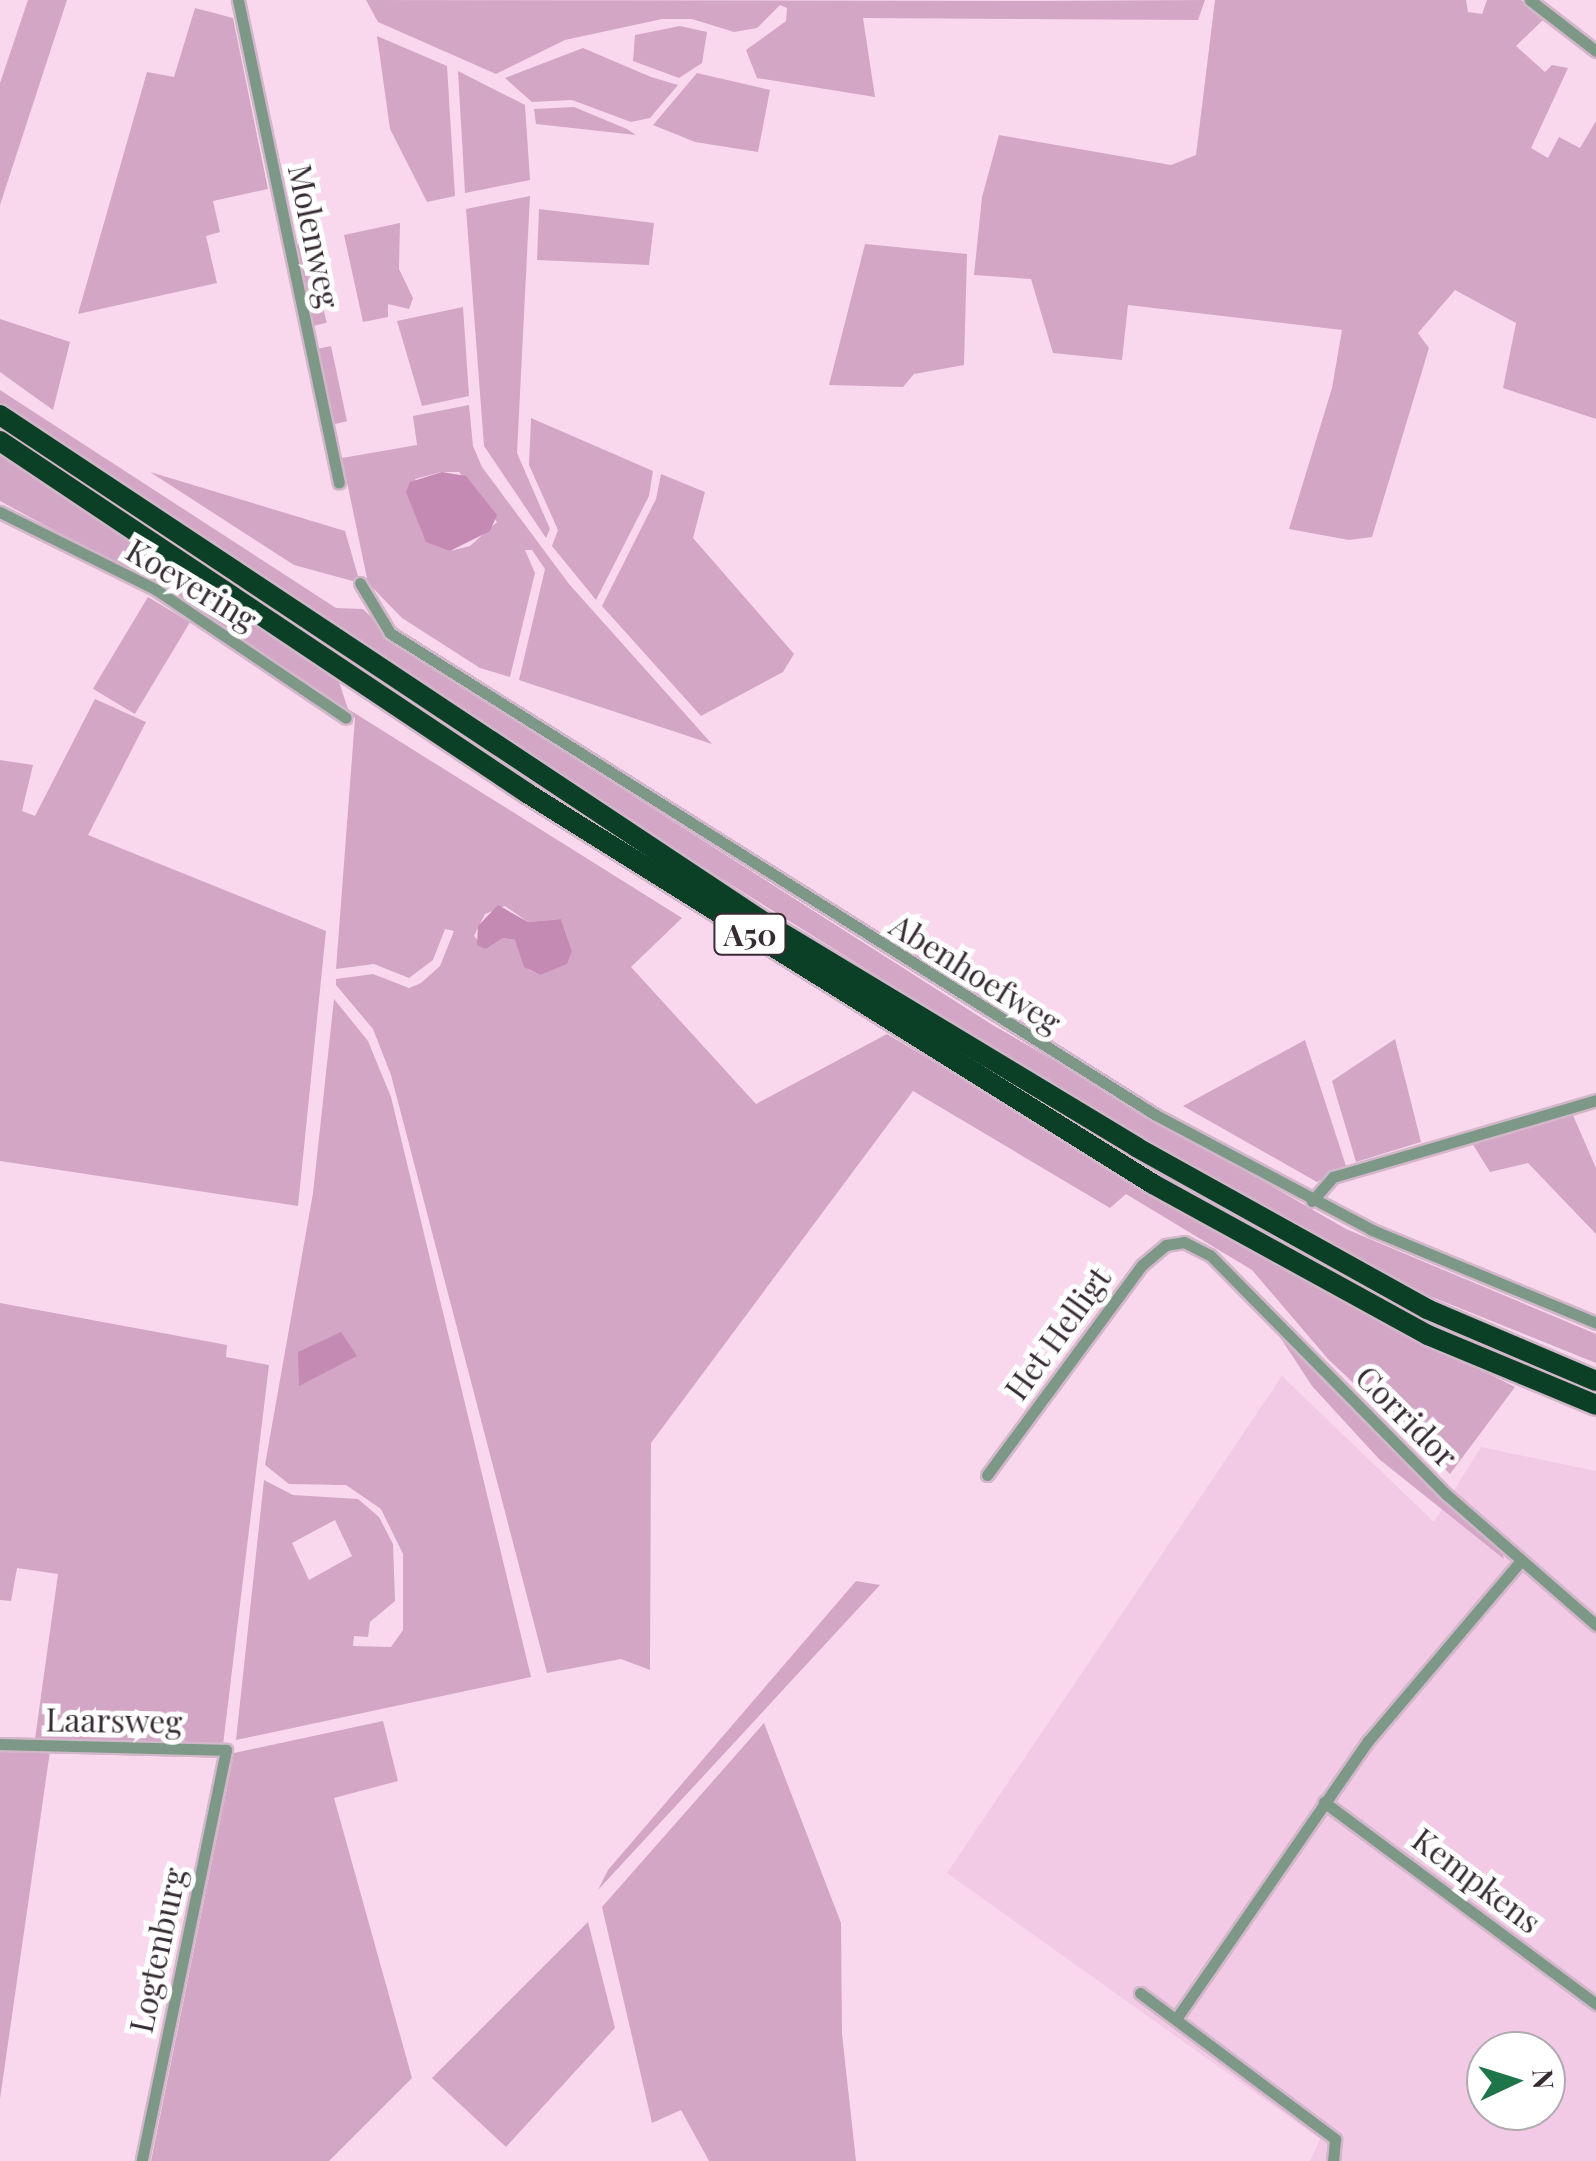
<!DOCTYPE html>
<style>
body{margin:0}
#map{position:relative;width:1596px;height:2161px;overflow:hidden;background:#f9d8ee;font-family:"Playfair Display",serif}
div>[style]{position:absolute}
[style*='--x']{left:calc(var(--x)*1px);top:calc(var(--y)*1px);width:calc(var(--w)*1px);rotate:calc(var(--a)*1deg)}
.built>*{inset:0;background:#f2cae5}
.green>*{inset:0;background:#d3a6c5;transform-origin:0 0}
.water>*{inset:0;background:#c58ab3}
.roads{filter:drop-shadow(2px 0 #d2b6c9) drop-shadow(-2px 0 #d2b6c9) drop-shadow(0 2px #d2b6c9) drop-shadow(0 -2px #d2b6c9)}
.minor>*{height:11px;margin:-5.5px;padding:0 5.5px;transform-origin:5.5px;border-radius:5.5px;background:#7d9886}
.motorway>*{height:20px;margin:-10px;padding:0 10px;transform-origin:10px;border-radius:10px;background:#0c4026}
span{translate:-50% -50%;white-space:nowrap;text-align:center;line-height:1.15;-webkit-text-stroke:10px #fff;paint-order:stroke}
.shield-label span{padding:2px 8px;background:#fff;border:2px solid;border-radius:8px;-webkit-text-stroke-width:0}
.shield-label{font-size:30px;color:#382c34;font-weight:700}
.street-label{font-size:32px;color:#382c34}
.north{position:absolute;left:1466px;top:2031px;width:100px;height:100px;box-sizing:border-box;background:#fff;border:2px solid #afabae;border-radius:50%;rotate:86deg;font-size:28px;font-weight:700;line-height:40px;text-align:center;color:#382c34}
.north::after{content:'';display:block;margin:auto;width:35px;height:45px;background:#1e7549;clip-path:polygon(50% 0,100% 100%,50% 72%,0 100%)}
</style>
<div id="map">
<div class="built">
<i style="clip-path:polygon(evenodd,1282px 1376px,1434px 1522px,1481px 1447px,1596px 1471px,1596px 2161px,1310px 2161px,1320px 2139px,947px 1873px,1282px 1376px,1486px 2051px,1546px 2051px,1546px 2111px,1486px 2111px,1486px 2051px)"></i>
</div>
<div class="green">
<i style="clip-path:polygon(28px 0,67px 0,0 205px,0 83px)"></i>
<i style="clip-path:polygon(366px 0,1034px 1px,1205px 0,1198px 20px,863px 18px,875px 97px,757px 78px,746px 50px,786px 21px,787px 8px,780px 5px,757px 28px,734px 32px,692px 19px,662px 19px,565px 40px,496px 74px,378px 22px)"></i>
<i style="clip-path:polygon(1215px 0,1466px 0,1468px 12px,1482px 14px,1487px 0,1521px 0,1543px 20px,1516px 46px,1545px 72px,1552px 65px,1568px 68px,1531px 148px,1548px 158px,1559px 137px,1580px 148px,1596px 121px,1596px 419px,1503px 388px,1516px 323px,1455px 290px,1418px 333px,1429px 348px,1372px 537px,1349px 540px,1289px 529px,1332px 388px,1342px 330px,1128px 305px,1122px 360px,1053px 353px,1031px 279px,974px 275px,982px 197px,999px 135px,1171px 165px,1196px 155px)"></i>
<i style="clip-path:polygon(195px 8px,233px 18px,268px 189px,213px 201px,220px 232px,206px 236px,217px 283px,78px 314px,147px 72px,174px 77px)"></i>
<i style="clip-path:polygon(680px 26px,707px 32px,702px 63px,679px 78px,633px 61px,635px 35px)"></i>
<i style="clip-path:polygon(377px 36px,447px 66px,455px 196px,427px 202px,390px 129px)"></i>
<i style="clip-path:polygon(583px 48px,651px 77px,678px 85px,650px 118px,631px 122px,572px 100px,532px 102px,505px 78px)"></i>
<i style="clip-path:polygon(458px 71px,525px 105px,530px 180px,465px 193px)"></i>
<i style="clip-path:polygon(697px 73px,770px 90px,758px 152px,695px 142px,653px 125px)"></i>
<i style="clip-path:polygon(574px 107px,627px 129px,636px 135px,536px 124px,534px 109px)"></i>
<i style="clip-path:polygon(530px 196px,517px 453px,550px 529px,546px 538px,484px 446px,466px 209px)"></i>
<i style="clip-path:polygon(539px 209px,654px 223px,649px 265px,537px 260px)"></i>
<i style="clip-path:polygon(400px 223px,399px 269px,413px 298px,409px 309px,388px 304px,388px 317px,363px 322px,344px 235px)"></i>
<i style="left:308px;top:242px;width:83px;height:15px;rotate:77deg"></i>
<i style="clip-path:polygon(865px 244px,967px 254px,964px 365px,914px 374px,903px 387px,829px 385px)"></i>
<i style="clip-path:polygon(463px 307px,469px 396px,422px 406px,397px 321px)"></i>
<i style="clip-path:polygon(0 319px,70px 342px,53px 410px,0 372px)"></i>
<i style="left:331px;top:346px;width:77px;height:15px;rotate:78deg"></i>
<i style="clip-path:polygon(0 390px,336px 608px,363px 609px,406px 651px,991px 1024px,1346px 1229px,1596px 1334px,1596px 1363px,1427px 1295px,1101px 1116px,583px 792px,0 404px)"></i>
<i style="clip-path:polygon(evenodd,469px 405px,473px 446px,482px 467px,569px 584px,712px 744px,519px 680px,545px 569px,532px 550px,525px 550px,535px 573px,510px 677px,480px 668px,402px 618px,368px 583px,342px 458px,417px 445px,413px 416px,469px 405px,441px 472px,459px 472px,497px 522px,470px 546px,450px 551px,415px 479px,441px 472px)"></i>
<i style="clip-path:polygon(531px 418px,653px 471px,649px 496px,596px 600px,552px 546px,558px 530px,529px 465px)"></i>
<i style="clip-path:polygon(evenodd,0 454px,339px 682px,348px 709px,682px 918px,631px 967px,756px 1104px,887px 1034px,1275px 1265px,1515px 1387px,1450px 1474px,1328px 1359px,1252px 1270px,1126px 1194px,1110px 1208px,913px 1091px,651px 1443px,650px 1670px,621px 1659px,547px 1673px,391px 1075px,373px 1029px,336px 985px,336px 979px,373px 974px,409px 988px,421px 983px,440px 966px,454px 931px,445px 929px,433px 960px,409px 978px,374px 964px,336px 969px,355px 718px,189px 603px,0 501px,0 454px,505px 906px,528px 922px,561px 919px,572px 951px,540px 975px,529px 970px,515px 940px,503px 938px,486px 949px,474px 936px,485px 914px,505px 906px)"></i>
<i style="clip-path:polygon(150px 472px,345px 531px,360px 583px,294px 565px)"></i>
<i style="clip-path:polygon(661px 474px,705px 492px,693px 538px,794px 654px,783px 672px,701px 716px,602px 606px,656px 499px)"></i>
<i style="left:148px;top:597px;width:49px;height:107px;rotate:31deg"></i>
<i style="clip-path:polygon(95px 699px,146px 722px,88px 835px,326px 931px,298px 1206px,0 1161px,0 760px,33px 765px,22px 811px,35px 816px)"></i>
<i style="clip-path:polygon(evenodd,334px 999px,368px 1041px,391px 1097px,531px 1677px,236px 1740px,264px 1480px,293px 1495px,358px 1499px,379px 1517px,393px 1544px,395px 1601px,370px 1622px,368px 1637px,354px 1636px,353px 1646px,391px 1647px,403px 1630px,403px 1554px,381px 1509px,346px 1485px,289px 1484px,265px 1465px,313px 1193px,334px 999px,335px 1520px,352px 1556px,309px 1580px,292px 1543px,335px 1520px)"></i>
<i style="clip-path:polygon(1395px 1039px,1421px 1142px,1356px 1162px,1332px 1081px)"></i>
<i style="clip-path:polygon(1305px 1040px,1346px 1166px,1317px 1182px,1183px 1106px)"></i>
<i style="clip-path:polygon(1572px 1113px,1596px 1168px,1596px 1234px,1528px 1163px,1490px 1172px,1472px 1143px)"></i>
<i style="clip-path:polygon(0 1303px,227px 1345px,226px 1357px,269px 1365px,223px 1745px,35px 1739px,58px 1574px,17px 1568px,11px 1601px,0 1600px)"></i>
<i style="clip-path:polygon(1278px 1334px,1502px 1552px,1504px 1559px,1379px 1459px,1312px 1386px)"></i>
<i style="clip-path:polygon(856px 1581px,880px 1585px,598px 1890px,608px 1870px)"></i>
<i style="clip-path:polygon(383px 1721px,398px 1781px,334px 1798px,412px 2078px,329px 2161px,151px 2161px,234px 1753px)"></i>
<i style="clip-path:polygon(764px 1723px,841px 1923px,842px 2034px,856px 2161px,709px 2161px,681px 2110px,652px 2123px,602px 1907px)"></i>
<i style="clip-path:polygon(0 1749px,50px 1751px,0 2099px)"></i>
<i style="clip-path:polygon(588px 1922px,615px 2028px,506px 2147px,432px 2078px)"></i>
</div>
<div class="water">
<i style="clip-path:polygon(442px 472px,466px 476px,497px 515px,490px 531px,450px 551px,426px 542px,406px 492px,410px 482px)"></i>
<i style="clip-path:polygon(498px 905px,528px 922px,561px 919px,572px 951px,567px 964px,540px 975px,524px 967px,515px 940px,503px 938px,486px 949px,477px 945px,478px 926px)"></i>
<i style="clip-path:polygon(341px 1332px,357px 1356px,299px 1386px,298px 1352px)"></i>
</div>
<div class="roads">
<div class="minor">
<i style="--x:238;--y:0;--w:493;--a:78.2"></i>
<i style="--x:1530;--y:0;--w:83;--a:37.7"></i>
<i style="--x:0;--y:512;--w:173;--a:26.4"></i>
<i style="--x:155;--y:589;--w:230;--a:34"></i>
<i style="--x:360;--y:583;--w:58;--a:59"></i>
<i style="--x:390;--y:633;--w:903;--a:32.19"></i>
<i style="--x:1154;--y:1114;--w:247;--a:28"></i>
<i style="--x:1372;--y:1230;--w:243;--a:22.5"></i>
<i style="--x:1312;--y:1201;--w:32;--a:-49"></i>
<i style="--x:1333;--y:1177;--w:274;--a:-16.3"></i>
<i style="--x:987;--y:1475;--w:261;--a:-53.6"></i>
<i style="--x:1142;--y:1265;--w:31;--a:-40"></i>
<i style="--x:1166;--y:1245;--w:18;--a:-9"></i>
<i style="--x:1184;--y:1242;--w:29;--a:27"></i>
<i style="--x:1210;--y:1255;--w:337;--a:45.4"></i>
<i style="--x:1447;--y:1495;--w:198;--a:41.1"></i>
<i style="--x:0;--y:1744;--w:226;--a:1.5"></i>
<i style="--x:226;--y:1750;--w:419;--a:101.6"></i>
<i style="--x:1324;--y:1802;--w:339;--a:36.6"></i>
<i style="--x:1140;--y:1993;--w:244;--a:36.8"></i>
<i style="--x:1335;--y:2139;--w:22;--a:95"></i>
<i style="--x:1176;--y:2019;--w:338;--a:-55.4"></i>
<i style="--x:1368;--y:1741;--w:235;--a:-49.7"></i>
</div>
<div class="motorway">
<i style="--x:0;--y:415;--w:921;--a:33.57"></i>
<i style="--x:767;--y:924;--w:431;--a:31.1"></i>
<i style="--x:1136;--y:1147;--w:333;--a:29.1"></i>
<i style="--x:1427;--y:1309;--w:184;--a:23.1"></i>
<i style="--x:0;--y:441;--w:634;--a:33.74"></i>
<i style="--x:527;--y:793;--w:738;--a:31.99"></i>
<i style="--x:1153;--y:1184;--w:314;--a:28.8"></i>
<i style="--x:1428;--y:1335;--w:182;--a:22.6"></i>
</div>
</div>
<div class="shield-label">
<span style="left:750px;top:934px">A50</span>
</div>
<div class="street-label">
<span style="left:315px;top:236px;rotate:78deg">Molenweg</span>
<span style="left:192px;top:584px;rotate:31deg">Koevering</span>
<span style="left:976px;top:973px;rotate:32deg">Abenhoefweg</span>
<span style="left:1057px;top:1333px;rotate:-54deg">Het Helligt</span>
<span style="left:1407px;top:1416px;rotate:45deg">Corridor</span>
<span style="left:114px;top:1720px;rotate:1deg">Laarsweg</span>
<span style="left:1477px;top:1880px;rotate:37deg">Kempkens</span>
<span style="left:157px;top:1950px;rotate:-78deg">Logtenburg</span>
</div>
<div class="north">N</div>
</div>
